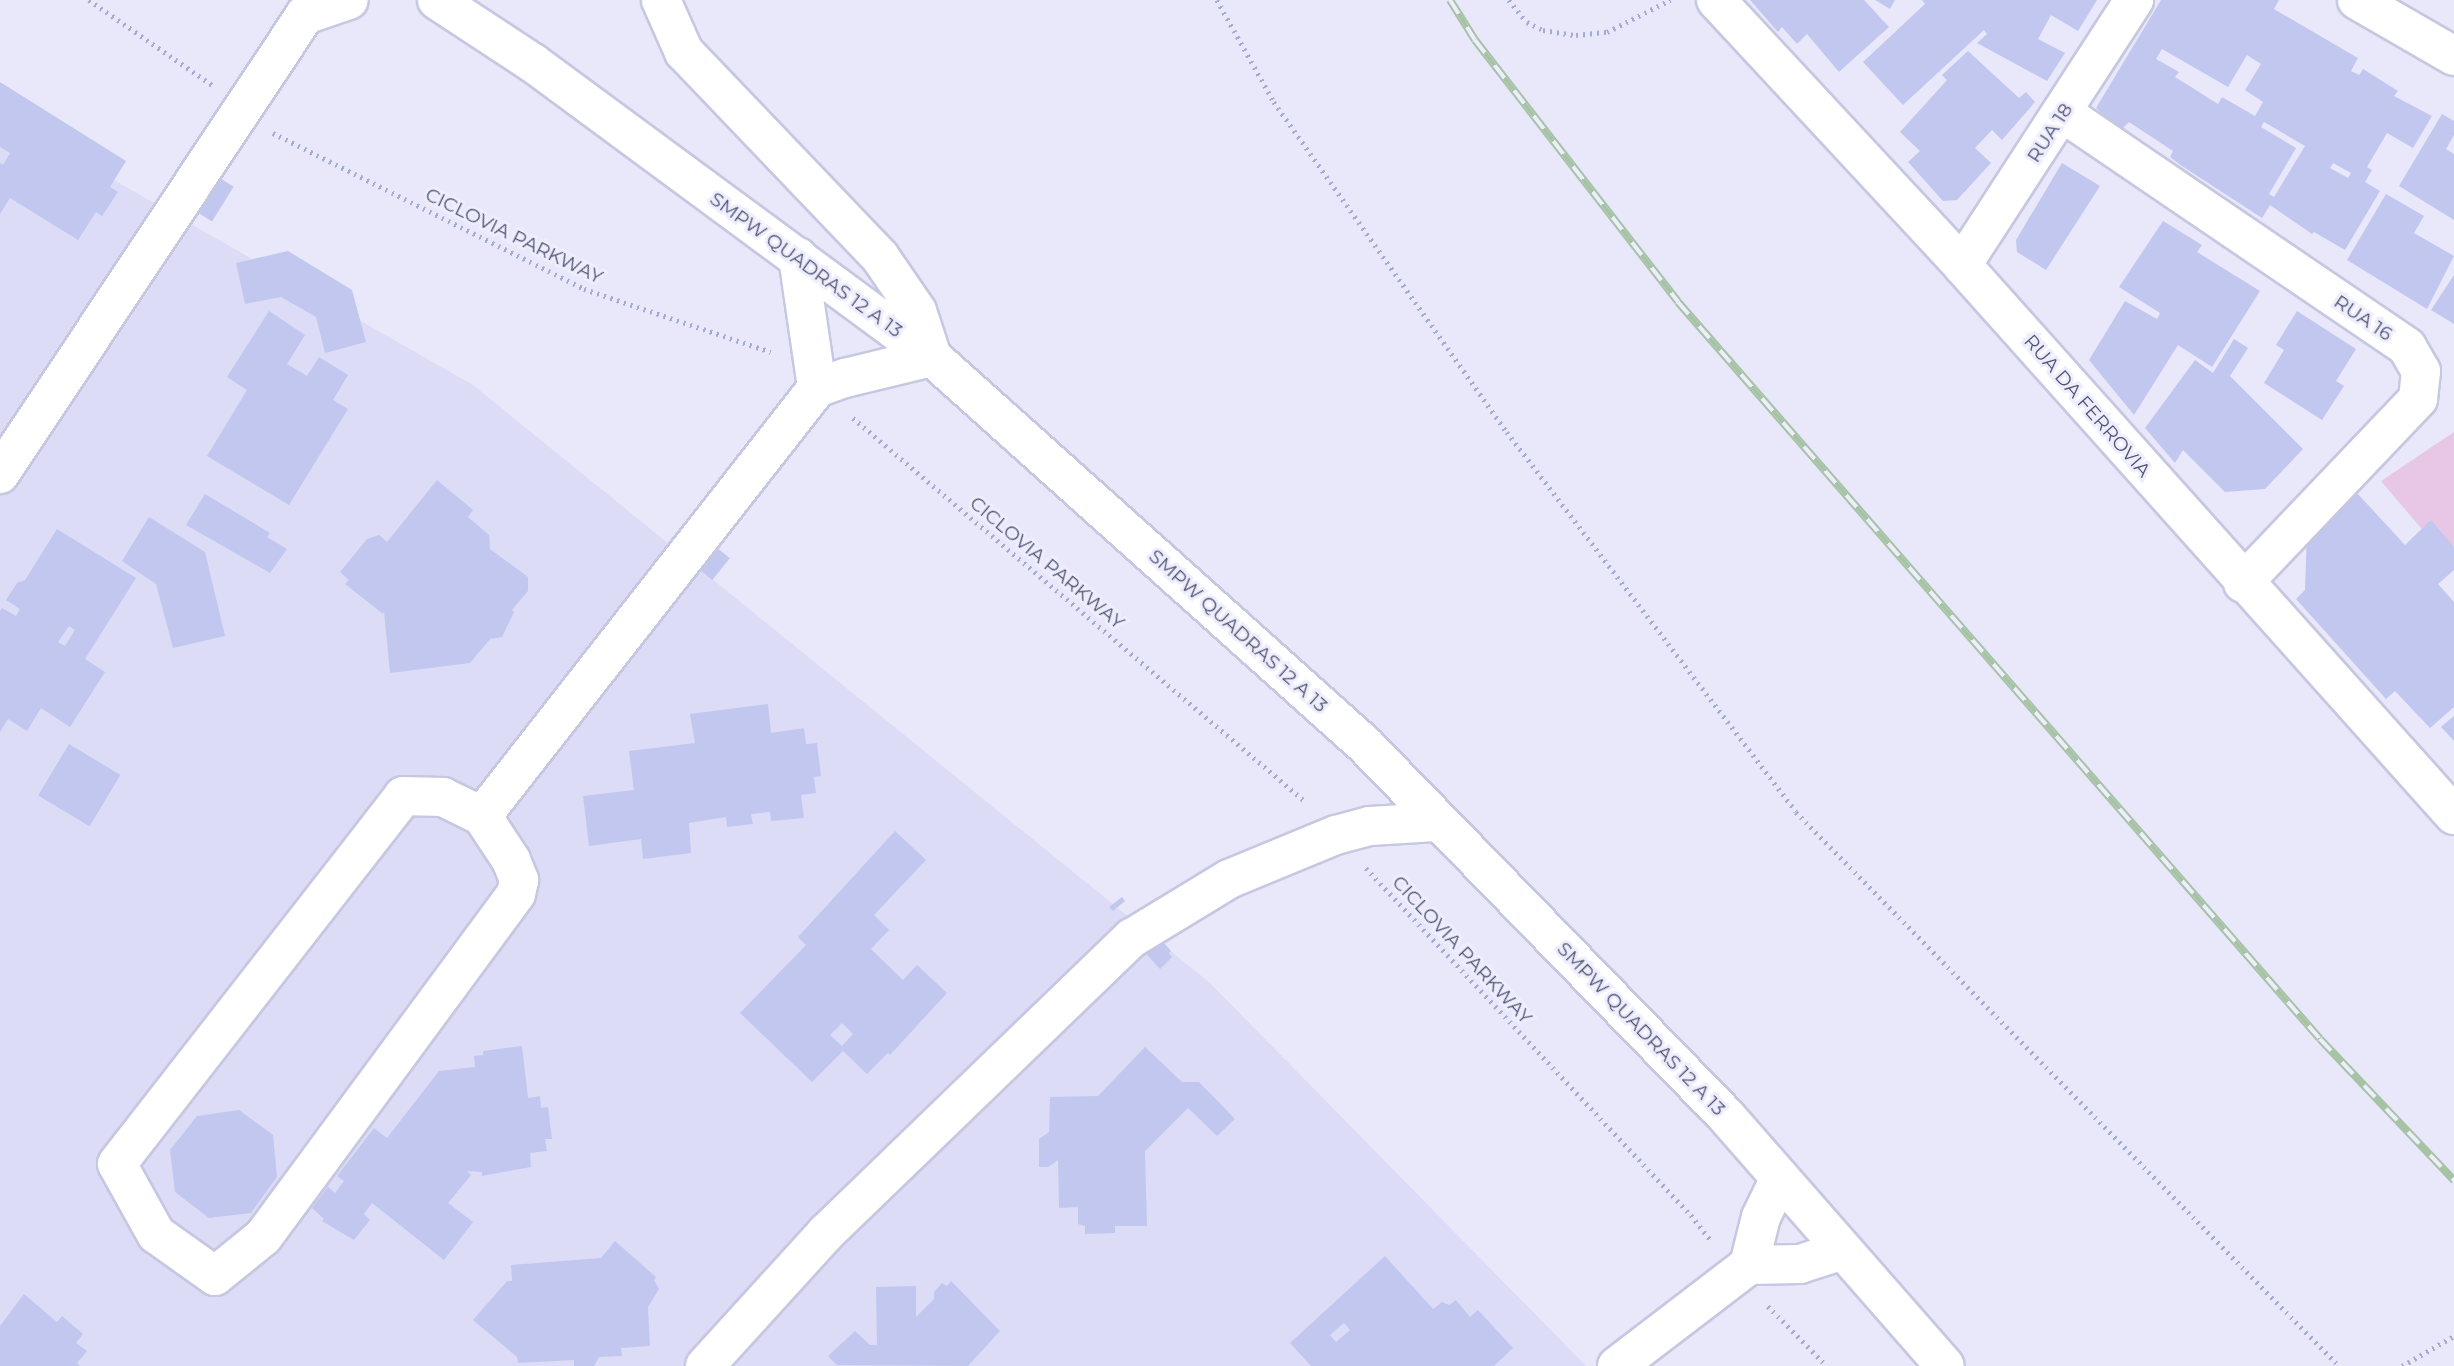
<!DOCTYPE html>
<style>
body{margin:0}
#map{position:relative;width:2454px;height:1366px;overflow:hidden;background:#e9e7fa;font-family:Montserrat,sans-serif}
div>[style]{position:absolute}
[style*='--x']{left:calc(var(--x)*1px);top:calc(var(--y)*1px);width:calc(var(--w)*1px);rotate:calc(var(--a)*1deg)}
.residential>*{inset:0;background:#dddcf7}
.green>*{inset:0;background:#e7c7e5}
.building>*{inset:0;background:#c1c7ee;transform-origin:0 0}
.path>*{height:4.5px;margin-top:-2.25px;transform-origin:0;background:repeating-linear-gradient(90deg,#a4abd2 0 2px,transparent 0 7px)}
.roads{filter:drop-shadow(2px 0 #c6c7e1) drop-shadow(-2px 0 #c6c7e1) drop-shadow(0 2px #c6c7e1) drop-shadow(0 -2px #c6c7e1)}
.minor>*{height:38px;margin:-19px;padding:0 19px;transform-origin:19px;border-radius:19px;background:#fff}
.rail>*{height:8px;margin-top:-4px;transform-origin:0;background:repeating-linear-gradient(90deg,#eeedfd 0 16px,#a6c3a6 0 32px);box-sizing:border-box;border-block:2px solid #a6c3a6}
span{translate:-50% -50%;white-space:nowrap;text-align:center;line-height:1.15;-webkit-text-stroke:6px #eeedfd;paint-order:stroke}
.street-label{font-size:19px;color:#4e5472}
</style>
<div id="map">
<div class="residential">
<i style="clip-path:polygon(0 115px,473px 385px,1210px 983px,1586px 1366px,0 1366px)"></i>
</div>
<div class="green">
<i style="clip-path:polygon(2454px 432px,2454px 567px,2381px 481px)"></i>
</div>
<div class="building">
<i style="clip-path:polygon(1750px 0,1864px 0,1889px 27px,1839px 72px,1807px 34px,1797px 44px,1782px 27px,1778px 32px)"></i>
<i style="clip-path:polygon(1875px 0,1895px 0,1890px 9px)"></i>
<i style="clip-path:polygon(1922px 0,2097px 0,2078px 31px,2051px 15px,2038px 39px,2065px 53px,2047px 81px,1977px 43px,1987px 34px,1984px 30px,1903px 105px,1863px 62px,1925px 4px)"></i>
<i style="clip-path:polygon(evenodd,2161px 0,2279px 0,2274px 9px,2358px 58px,2351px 71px,2359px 75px,2363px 69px,2398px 91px,2394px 96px,2432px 116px,2413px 148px,2387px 133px,2367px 167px,2372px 170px,2365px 182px,2380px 191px,2345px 250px,2314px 232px,2312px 234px,2270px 205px,2262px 218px,2182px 166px,2170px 157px,2173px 151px,2129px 122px,2120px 131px,2096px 108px,2161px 0,2162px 49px,2228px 87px,2247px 55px,2261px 64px,2245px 90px,2263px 102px,2255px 116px,2222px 97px,2218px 104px,2175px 77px,2179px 72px,2156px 59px,2162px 49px,2161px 0,2264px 122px,2305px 146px,2274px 197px,2269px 194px,2296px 148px,2261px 127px,2264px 122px,2161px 0,2333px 163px,2351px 173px,2348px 178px,2330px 168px,2333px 163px)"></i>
<i style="clip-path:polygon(1968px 51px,2019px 98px,2026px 92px,2035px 102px,2002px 140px,1992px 130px,1975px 148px,1991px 163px,1957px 200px,1943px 201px,1908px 162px,1920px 151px,1900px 132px,1947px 80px,1942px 75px)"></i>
<i style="clip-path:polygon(0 82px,126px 161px,110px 187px,118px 192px,102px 216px,96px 212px,78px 240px,10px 198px,0 214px,0 163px,3px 165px,10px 153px,0 147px)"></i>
<i style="clip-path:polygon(2442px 114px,2454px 121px,2454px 135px,2446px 149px,2454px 154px,2454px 220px,2399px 186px)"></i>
<i style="clip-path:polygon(2062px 163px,2100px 186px,2046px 270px,2017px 252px,2016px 240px)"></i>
<i style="left:215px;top:175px;width:22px;height:41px;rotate:32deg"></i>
<i style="clip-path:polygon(2386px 194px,2424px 216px,2414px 233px,2454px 256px,2427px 309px,2347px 260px)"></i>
<i style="clip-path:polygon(2163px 221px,2202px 245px,2197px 252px,2260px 291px,2212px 367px,2178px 345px,2134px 415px,2089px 360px,2125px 301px,2157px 319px,2160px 313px,2119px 287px)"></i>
<i style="clip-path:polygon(288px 251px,352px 290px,366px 342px,325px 353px,316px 317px,281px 297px,245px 304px,236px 263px)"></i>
<i style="clip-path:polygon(2454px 275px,2454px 324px,2431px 310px)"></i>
<i style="clip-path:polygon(269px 311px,305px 335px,287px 364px,307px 376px,319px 357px,348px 375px,333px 400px,348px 409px,289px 505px,207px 456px,247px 390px,227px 377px)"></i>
<i style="clip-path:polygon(2297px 311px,2356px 349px,2336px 381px,2344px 386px,2322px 420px,2264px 383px,2284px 350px,2276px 345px)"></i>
<i style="clip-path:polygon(2234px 339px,2248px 348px,2230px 376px,2303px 449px,2265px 489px,2225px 492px,2183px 450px,2175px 463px,2145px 428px,2195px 360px,2213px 373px)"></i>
<i style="clip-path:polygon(437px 480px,473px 510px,468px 517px,489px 535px,490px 549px,528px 577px,528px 591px,512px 610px,514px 612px,502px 637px,490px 639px,470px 663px,390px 673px,384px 611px,383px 614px,345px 584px,349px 580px,340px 572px,367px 539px,379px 535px,387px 542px)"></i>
<i style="clip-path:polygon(2357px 493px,2405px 545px,2431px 520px,2454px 547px,2454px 570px,2438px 584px,2454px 602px,2454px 707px,2430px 728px,2395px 691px,2386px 699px,2296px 599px,2305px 590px,2307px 533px,2331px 517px)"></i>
<i style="clip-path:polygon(205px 494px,270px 533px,267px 537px,287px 549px,270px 573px,186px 525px)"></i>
<i style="clip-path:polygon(149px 517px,205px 552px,225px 636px,173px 648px,156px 584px,122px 561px)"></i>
<i style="clip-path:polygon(evenodd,57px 529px,136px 578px,85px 659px,105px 672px,70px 727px,41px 708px,27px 731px,8px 719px,0 732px,0 611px,2px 608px,16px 616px,20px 609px,6px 600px,17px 583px,25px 580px,57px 529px,69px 626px,75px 630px,65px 646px,58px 642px,69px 626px)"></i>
<i style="left:705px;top:538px;width:32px;height:28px;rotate:39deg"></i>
<i style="clip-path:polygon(768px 704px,771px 733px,804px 728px,806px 744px,817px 743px,821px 776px,814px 777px,816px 793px,801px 795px,804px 818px,771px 821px,770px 812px,751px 814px,753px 824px,727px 827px,726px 817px,689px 823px,691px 853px,643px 859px,641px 839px,589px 846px,583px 796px,634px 790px,629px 751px,695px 743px,690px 714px)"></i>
<i style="clip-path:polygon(2454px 716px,2454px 741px,2441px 727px)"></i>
<i style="left:69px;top:744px;width:60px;height:60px;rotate:31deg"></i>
<i style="clip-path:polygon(evenodd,895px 831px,926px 860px,874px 915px,889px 930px,871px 949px,903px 980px,917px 965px,947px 993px,890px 1055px,888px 1053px,867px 1074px,843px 1051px,812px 1082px,740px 1013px,806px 945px,798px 937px,895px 831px,842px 1023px,853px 1034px,842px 1046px,830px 1035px,842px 1023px)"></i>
<i style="clip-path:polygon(1122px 897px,1125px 901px,1113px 911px,1109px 907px)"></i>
<i style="clip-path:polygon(1157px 935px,1171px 951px,1169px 953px,1172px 957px,1160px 969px,1142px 949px)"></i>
<i style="clip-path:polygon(522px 1046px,528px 1098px,540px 1096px,541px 1108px,548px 1107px,552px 1139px,545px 1139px,547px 1151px,530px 1153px,531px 1167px,482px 1176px,482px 1172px,467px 1171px,471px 1175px,448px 1203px,473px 1222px,444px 1260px,372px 1203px,364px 1214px,370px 1220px,354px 1240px,322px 1221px,324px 1219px,312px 1208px,328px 1187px,335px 1193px,344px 1181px,337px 1176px,374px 1128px,387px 1138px,439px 1071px,475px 1067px,474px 1056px,483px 1055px,483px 1051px)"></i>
<i style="clip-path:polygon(1145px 1047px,1182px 1082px,1199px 1082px,1235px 1119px,1217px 1136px,1188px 1108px,1145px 1151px,1147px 1226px,1115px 1226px,1115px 1233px,1085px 1234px,1085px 1226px,1078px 1224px,1078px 1207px,1059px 1208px,1058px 1160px,1048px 1167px,1039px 1167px,1039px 1139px,1049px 1132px,1050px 1097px,1098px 1096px)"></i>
<i style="clip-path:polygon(239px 1110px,273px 1135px,277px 1177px,251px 1213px,209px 1218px,175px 1192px,170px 1150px,197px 1116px)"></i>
<i style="clip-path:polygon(615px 1241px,656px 1277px,654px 1280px,659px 1289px,648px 1307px,650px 1346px,621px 1348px,622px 1356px,599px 1357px,594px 1366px,574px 1366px,574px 1360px,518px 1363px,517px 1357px,473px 1320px,507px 1281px,512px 1281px,511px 1265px,601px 1258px)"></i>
<i style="clip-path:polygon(evenodd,1385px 1256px,1433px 1309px,1442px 1302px,1449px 1305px,1456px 1300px,1470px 1317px,1478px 1310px,1513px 1348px,1494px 1366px,1311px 1366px,1290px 1343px,1385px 1256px,1344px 1323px,1350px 1330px,1336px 1342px,1330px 1335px,1344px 1323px)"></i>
<i style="clip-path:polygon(951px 1281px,1000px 1331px,968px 1366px,837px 1365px,828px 1356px,855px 1331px,870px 1345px,877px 1345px,876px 1287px,916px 1286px,916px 1317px,934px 1299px,934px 1292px,942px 1283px,947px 1286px)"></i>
<i style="clip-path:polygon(24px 1294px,57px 1322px,62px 1316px,83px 1334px,76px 1343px,87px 1351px,77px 1363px,80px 1366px,0 1366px,0 1326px)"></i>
</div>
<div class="path">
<i style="--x:89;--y:0;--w:150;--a:34.6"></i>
<i style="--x:1217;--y:0;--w:117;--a:60.8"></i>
<i style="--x:1274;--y:102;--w:404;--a:54.8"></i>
<i style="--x:1507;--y:432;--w:477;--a:52.7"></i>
<i style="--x:1796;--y:812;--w:776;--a:45.57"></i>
<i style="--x:1509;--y:0;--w:28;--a:51"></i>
<i style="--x:1527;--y:22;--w:18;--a:27"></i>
<i style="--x:1543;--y:30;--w:33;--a:9"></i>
<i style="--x:1576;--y:35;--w:31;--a:-6"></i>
<i style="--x:1607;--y:32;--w:71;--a:-26.9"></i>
<i style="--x:273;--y:133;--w:348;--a:26.6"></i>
<i style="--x:584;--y:289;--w:197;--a:18.6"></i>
<i style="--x:853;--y:418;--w:594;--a:40.29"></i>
<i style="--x:1366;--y:868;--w:475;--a:46.9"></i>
<i style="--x:1691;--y:1215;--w:34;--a:52"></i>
<i style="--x:1768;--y:1306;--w:84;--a:45.5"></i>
<i style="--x:2402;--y:1366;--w:60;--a:-30"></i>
</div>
<div class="roads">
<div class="minor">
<i style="--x:437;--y:0;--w:115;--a:33.3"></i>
<i style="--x:533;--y:63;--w:496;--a:36.4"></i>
<i style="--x:932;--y:357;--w:580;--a:41.86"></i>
<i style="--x:1364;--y:744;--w:519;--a:45.78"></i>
<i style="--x:1726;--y:1116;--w:332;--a:48.8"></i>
<i style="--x:1716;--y:0;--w:362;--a:47.1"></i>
<i style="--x:1962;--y:265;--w:738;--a:48.19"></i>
<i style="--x:2357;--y:0;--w:112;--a:30"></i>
<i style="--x:2063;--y:113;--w:416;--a:34.2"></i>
<i style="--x:2407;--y:347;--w:28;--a:60"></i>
<i style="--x:2421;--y:371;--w:28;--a:96"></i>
<i style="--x:2418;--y:399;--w:254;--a:133.6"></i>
<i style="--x:798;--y:257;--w:132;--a:81.7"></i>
<i style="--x:1962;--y:265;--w:316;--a:-57"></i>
<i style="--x:0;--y:474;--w:551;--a:-56.4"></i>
<i style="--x:305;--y:15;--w:46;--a:-18.8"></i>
<i style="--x:403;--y:796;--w:40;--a:1.4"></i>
<i style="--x:443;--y:797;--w:43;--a:26"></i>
<i style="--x:482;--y:816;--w:53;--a:56.6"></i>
<i style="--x:511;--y:860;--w:22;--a:68"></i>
<i style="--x:519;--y:880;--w:14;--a:102"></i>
<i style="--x:516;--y:894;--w:426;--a:126.4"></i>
<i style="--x:263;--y:1237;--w:62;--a:140.9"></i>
<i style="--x:215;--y:1276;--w:72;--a:-144.6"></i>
<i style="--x:156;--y:1234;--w:80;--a:-119.1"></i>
<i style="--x:117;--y:1164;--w:466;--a:-52.1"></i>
<i style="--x:482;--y:816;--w:544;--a:-51.95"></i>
<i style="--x:817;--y:388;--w:30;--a:-20"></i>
<i style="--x:845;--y:378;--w:89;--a:-13.6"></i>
<i style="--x:932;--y:357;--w:48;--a:-108.1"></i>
<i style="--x:917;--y:311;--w:65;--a:-124.4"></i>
<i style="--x:880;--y:257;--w:284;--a:-133.7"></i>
<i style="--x:684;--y:52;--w:57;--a:-113.9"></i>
<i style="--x:1749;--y:1265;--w:49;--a:-76"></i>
<i style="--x:1761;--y:1217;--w:43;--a:-64"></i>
<i style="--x:705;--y:1366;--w:180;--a:-47.7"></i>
<i style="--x:826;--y:1233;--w:425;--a:-44"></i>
<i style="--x:1132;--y:938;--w:114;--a:-31.3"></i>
<i style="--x:1229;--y:879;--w:116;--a:-22.4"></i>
<i style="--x:1336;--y:835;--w:35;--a:-15"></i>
<i style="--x:1370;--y:826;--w:66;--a:-3.5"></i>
<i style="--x:1617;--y:1366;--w:166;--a:-37.4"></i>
<i style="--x:1749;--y:1265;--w:51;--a:-1.1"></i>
<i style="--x:1800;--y:1264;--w:45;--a:-18"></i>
</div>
</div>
<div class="rail">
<i style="--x:1450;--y:0;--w:47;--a:58"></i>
<i style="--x:1475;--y:40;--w:331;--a:52.2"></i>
<i style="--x:1678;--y:302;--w:977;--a:48.94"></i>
<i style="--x:2320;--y:1039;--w:195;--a:46.5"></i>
</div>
<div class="street-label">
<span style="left:2050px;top:133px;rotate:-57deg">RUA 18</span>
<span style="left:514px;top:236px;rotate:26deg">CICLOVIA PARKWAY</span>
<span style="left:806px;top:265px;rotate:36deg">SMPW QUADRAS 12 A 13</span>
<span style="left:2363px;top:318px;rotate:34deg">RUA 16</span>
<span style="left:2087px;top:406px;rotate:49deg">RUA DA FERROVIA</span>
<span style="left:1047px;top:563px;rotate:40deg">CICLOVIA PARKWAY</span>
<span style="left:1238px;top:631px;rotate:42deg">SMPW QUADRAS 12 A 13</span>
<span style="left:1462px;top:950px;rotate:47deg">CICLOVIA PARKWAY</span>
<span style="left:1641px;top:1029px;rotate:46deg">SMPW QUADRAS 12 A 13</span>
</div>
</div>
